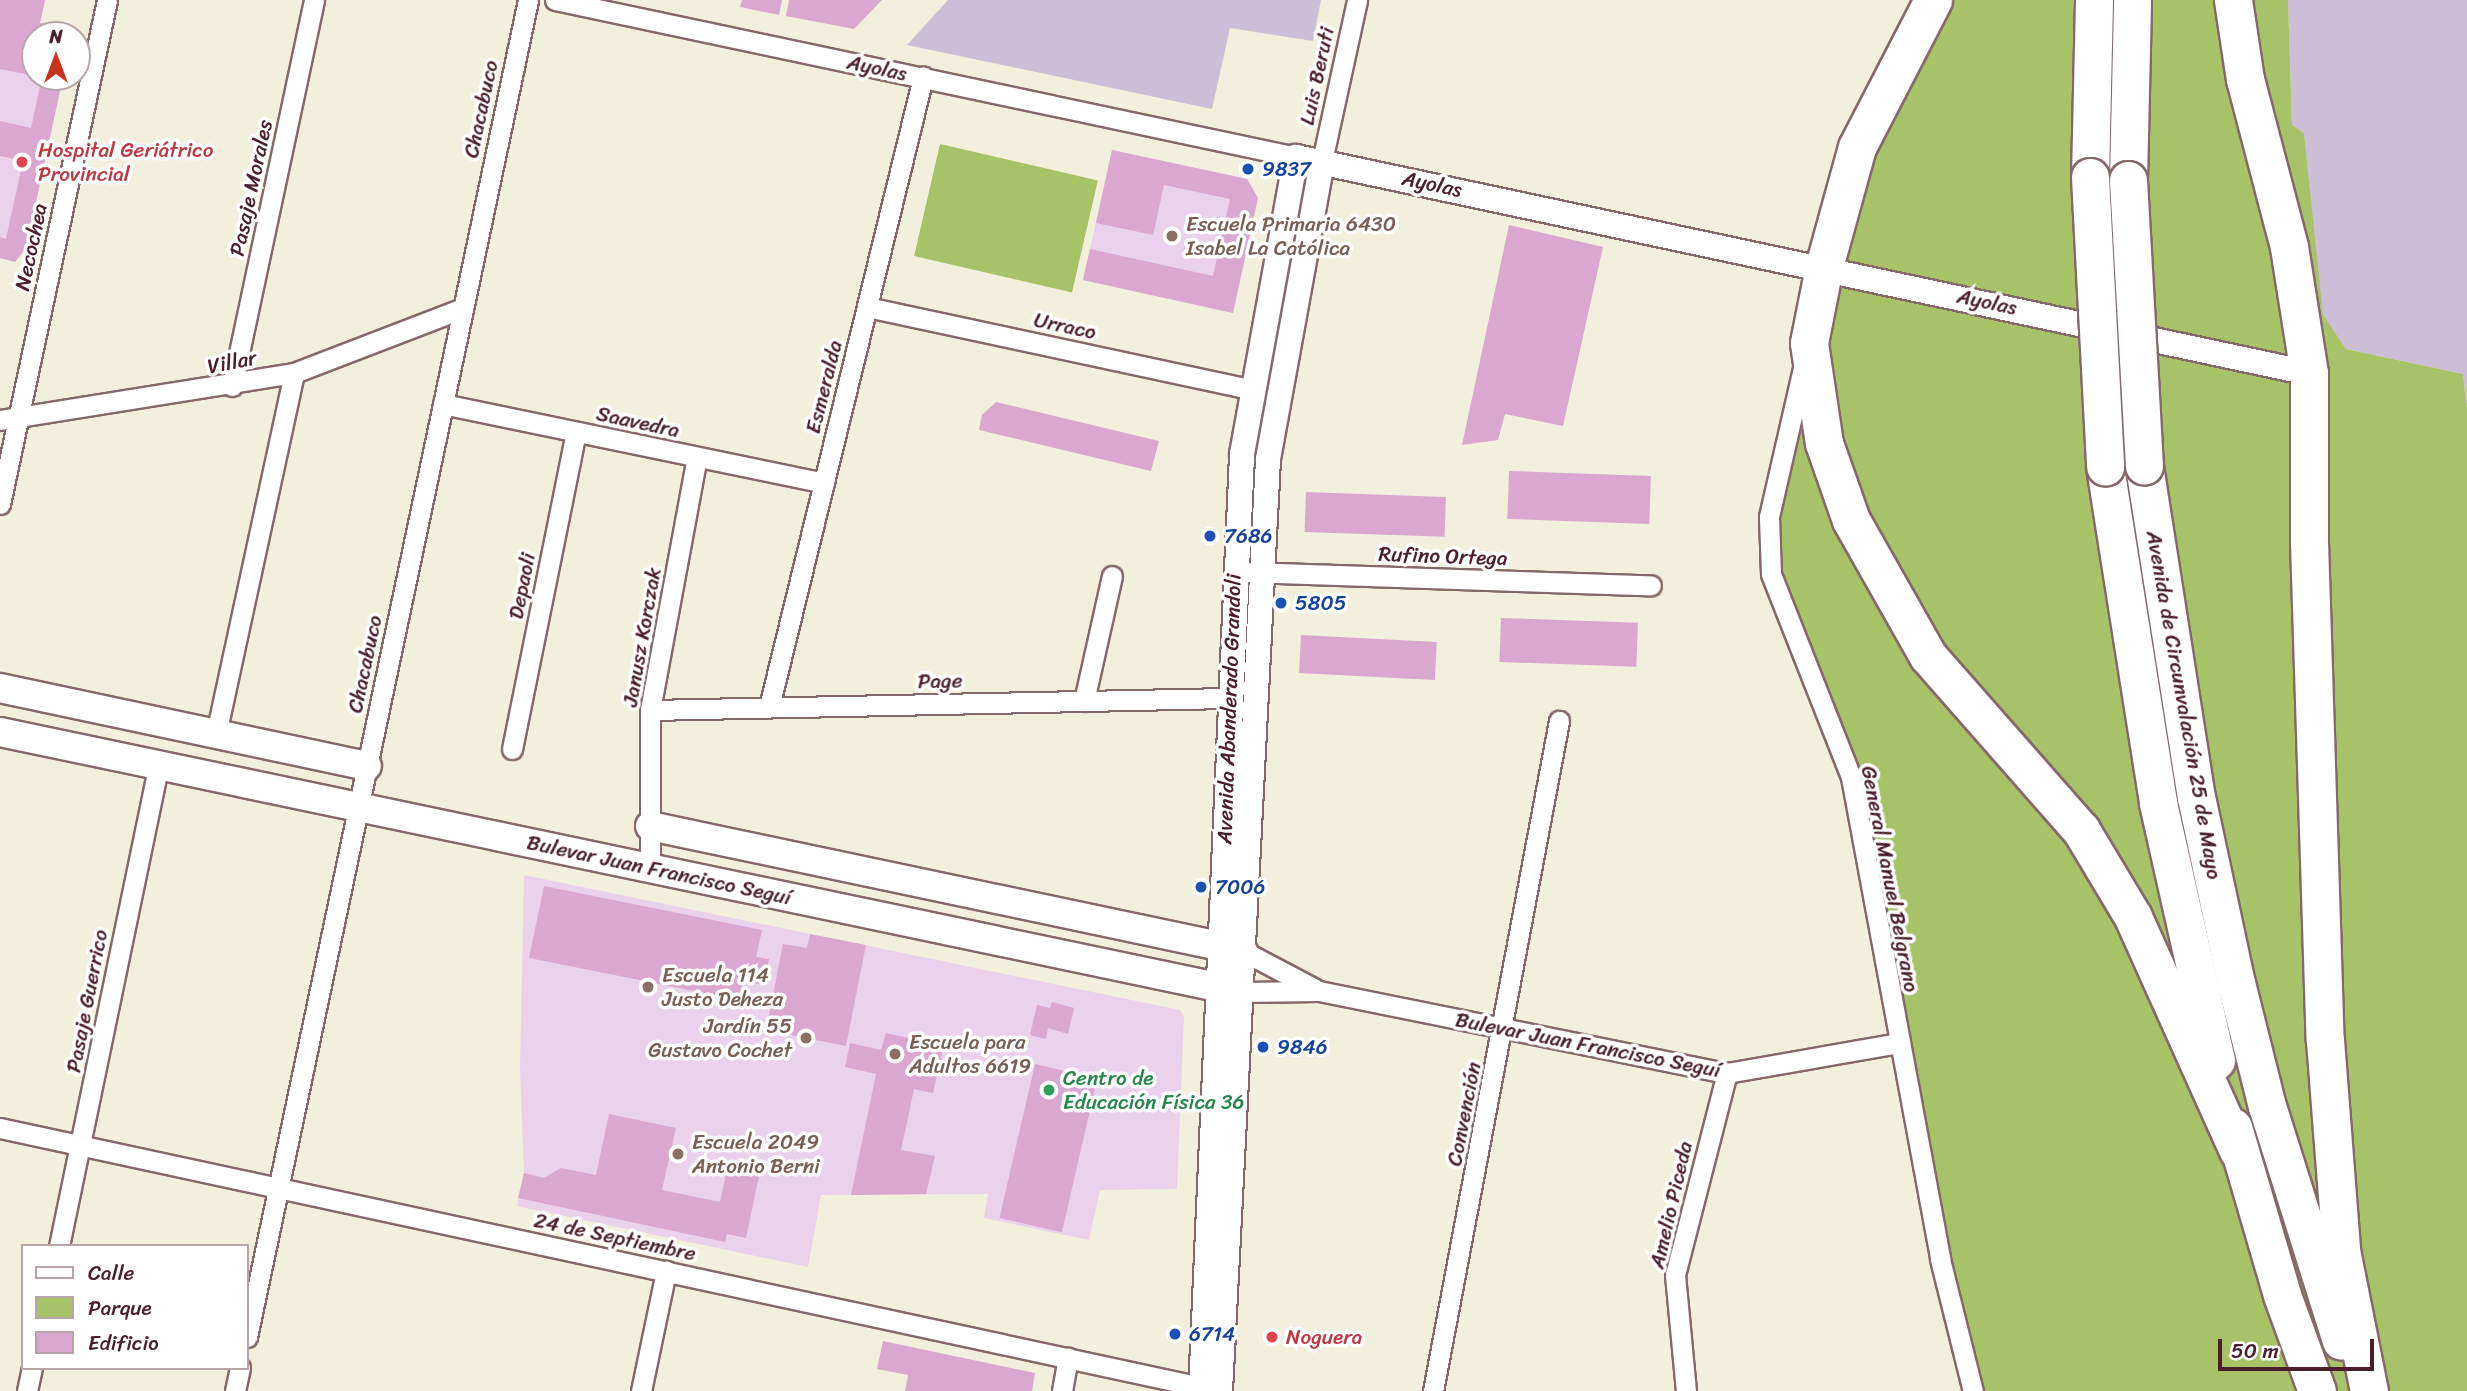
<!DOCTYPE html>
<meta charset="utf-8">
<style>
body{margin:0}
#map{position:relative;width:2467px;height:1391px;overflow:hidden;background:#f2efdc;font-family:Sriracha,sans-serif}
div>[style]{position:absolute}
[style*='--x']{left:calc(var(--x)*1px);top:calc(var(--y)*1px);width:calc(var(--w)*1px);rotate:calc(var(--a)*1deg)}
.built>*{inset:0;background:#ead1ec}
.industrial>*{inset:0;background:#cabfd6}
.green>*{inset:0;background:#a8c268;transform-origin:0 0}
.building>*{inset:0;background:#daa7d0;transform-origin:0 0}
.roads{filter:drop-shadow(2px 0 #856869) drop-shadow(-2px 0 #856869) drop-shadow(0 2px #856869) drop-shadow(0 -2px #856869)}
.minor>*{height:19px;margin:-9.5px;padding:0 9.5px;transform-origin:9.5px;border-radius:9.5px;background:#fff}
.tertiary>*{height:24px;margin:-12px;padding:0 12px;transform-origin:12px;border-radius:12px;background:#fff}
.secondary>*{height:28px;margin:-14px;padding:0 14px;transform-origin:14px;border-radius:14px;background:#fff}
.motorway>*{height:37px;margin:-18.5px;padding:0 18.5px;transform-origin:18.5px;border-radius:18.5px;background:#fff}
.bridges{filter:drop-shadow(2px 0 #856869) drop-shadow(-2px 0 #856869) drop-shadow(0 2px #856869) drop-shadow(0 -2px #856869)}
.motorway-bridge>*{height:37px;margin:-18.5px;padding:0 18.5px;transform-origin:18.5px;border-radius:18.5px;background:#fff}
.dots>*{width:19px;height:19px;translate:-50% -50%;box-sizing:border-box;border:4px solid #fff;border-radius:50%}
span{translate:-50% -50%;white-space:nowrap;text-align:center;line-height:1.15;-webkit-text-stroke:7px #fff;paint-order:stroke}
.street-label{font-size:21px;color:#4a1f2b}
.health-label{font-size:21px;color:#be3a42}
.left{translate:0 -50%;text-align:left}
.transit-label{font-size:21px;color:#164399}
.education-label{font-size:21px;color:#785e54}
.right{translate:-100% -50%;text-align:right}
.leisure-label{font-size:21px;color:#27864d}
.legend{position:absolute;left:21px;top:1244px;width:228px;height:126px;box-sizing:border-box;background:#fff;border:2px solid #b7a5aa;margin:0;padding:9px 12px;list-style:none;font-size:21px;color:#4a1f2b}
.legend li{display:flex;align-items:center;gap:14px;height:35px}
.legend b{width:35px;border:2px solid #b7a5aa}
.north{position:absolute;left:21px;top:21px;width:70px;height:70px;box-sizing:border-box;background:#fff;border:2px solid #b7a5aa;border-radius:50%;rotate:0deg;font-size:19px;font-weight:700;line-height:28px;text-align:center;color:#4a1f2b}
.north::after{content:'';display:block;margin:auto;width:24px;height:32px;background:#c8321e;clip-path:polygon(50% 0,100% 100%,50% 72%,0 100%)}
.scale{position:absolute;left:2218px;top:1339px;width:156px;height:32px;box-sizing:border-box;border:4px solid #4a1f2b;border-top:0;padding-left:9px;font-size:21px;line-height:24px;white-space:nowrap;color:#4a1f2b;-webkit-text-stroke:5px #fff;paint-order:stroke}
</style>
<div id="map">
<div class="built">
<i style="clip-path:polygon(45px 0,40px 23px,73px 30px,72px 35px,35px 35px,35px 77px,63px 77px,26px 248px,15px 262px,0 258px,0 28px)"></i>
<i style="clip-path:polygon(1112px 150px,1247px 179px,1258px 198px,1233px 313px,1083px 280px)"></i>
<i style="clip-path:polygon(524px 875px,1180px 1010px,1184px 1016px,1177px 1189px,1100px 1190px,1089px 1240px,984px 1218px,988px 1194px,821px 1195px,808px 1267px,517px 1206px,524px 1173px,520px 1068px)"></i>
</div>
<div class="industrial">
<i style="clip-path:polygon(948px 0,1321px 0,1313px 41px,1230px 28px,1212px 109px,907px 45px)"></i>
<i style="clip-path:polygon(2288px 0,2467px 0,2467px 408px,2463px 374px,2346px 349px,2322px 315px,2304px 133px,2292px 125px)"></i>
</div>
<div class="green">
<i style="clip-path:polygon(1933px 0,2288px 0,2292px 125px,2304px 133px,2323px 315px,2346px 349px,2463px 374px,2467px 408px,2467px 1391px,1973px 1391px,1851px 777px,1786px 618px,1769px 517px,1824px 267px)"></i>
<i style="left:940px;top:144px;width:162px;height:115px;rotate:13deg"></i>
</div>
<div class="building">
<i style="clip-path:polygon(0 0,45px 0,40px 23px,73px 30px,72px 35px,35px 35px,35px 76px,0 69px)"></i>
<i style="clip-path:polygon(742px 0,782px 0,779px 15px,740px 7px)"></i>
<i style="clip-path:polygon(789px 0,882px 0,854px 29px,786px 16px)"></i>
<i style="clip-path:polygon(42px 77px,63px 77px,26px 248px,15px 262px,0 258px,0 237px,6px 239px,23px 161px,0 156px,0 121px,31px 128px)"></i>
<i style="clip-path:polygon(1112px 150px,1247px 179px,1258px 198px,1233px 313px,1083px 280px,1090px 249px,1213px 276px,1230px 199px,1164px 185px,1153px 235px,1096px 223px)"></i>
<i style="clip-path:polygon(1509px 225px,1603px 247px,1563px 426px,1505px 414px,1498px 440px,1462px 445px)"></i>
<i style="clip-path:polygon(996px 402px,1159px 441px,1151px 471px,979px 430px,982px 415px)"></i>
<i style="left:1509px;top:471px;width:142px;height:48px;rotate:2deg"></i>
<i style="left:1306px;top:492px;width:140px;height:40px;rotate:2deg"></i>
<i style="left:1501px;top:618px;width:137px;height:44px;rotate:2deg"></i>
<i style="left:1301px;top:635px;width:136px;height:38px;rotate:3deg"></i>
<i style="clip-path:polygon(544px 886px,762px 930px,756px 957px,769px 959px,764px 985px,743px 981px,739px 1000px,529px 958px)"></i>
<i style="clip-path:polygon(810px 934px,866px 945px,846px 1046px,766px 1030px,783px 944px,807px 948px)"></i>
<i style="clip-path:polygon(1052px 1002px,1074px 1008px,1068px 1034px,1048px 1028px,1046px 1039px,1030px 1035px,1037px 1005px,1050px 1008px)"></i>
<i style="clip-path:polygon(886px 1033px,944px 1046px,933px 1093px,914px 1089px,901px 1150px,935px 1156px,926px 1194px,851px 1195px,876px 1074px,845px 1067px,850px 1043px,881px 1050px)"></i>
<i style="left:1035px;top:1064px;width:64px;height:158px;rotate:13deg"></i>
<i style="clip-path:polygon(609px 1114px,676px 1128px,662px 1190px,720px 1202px,729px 1160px,761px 1166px,746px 1238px,727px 1234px,725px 1242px,518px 1198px,524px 1173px,544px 1178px,561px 1168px,596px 1175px)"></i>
<i style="clip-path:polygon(883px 1341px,1035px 1373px,1032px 1391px,905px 1391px,908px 1375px,877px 1369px)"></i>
</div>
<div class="roads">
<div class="minor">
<i style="--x:555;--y:0;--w:757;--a:11.96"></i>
<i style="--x:1322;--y:161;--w:165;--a:-77.7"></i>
<i style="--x:867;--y:307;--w:396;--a:12.1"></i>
<i style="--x:1803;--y:368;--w:153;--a:102.9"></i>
<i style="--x:1769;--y:517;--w:57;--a:88"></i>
<i style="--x:1771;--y:574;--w:218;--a:68.5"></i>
<i style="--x:1851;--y:777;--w:490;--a:79.5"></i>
<i style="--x:1940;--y:1259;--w:136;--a:76"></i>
<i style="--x:232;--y:386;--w:395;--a:-78"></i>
<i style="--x:443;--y:404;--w:389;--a:11.7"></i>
<i style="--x:0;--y:420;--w:298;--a:-9.1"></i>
<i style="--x:294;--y:373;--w:181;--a:-21"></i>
<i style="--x:0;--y:504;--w:515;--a:-78.01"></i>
<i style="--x:1249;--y:572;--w:402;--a:1.9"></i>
<i style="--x:1084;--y:701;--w:128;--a:-77.4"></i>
<i style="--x:769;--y:707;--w:649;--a:-76.26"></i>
<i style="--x:650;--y:710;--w:580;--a:-1.19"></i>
<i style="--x:216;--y:734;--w:369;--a:-77.8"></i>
<i style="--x:512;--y:749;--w:323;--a:-78.6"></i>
<i style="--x:650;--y:868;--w:158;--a:-90"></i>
<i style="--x:650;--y:710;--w:257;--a:-79.5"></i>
<i style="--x:1243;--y:951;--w:81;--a:27.8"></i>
<i style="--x:1241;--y:992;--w:78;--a:-0.7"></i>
<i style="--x:1319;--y:991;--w:416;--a:11.4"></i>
<i style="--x:1727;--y:1073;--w:175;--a:-9.9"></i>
<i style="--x:0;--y:1128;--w:1243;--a:12.17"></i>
<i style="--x:59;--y:1246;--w:491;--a:-78.3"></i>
<i style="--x:247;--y:1337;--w:1366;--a:-78.13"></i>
<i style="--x:27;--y:1391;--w:24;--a:-78"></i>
<i style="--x:235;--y:1391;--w:24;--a:-78"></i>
<i style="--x:641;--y:1391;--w:123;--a:-78.2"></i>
<i style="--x:1062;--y:1391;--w:34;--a:-80"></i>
<i style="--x:1433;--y:1391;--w:682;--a:-79.35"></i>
<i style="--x:1686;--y:1391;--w:117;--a:-95.4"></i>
<i style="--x:1675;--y:1275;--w:209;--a:-75.6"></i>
</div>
<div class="tertiary">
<i style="--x:1201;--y:1391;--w:938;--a:-87.49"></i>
<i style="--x:1242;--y:454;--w:302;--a:-79.7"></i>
<i style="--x:1296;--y:157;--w:1036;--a:12.04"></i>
<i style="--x:1220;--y:1391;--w:933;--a:-87.05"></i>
<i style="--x:1268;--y:459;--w:303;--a:-79.7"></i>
</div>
<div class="secondary">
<i style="--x:0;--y:688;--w:375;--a:12"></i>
<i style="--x:0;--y:732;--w:1268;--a:11.83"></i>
<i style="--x:650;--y:826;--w:606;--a:11.9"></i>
</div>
<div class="motorway">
<i style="--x:1933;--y:0;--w:165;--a:117.3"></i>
<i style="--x:1857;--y:147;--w:124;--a:105.4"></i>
<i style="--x:1824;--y:267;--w:77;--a:101.2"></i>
<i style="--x:1809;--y:343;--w:101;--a:81.5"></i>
<i style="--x:1824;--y:443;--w:82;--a:70.7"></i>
<i style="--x:1851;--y:520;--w:156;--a:60.5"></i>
<i style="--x:1928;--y:656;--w:232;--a:48.7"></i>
<i style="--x:2081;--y:830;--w:101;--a:59.1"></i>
<i style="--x:2133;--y:917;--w:256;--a:65.8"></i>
<i style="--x:2233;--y:0;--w:80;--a:81.4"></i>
<i style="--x:2245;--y:79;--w:174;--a:75.3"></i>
<i style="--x:2289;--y:247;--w:128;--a:81"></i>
<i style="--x:2309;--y:373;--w:169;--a:90"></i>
<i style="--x:2309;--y:542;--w:498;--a:88.2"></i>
<i style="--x:2325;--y:1040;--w:211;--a:85.6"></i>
<i style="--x:2341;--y:1250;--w:144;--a:78.8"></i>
<i style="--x:2090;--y:177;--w:177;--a:-88.7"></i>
<i style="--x:2128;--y:180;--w:180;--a:-88.7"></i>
<i style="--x:2144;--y:466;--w:335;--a:81.1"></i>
<i style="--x:2196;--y:797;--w:190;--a:77.9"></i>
<i style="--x:2236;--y:983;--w:127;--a:75.9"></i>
<i style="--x:2267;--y:1106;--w:246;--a:72.5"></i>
<i style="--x:2105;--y:467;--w:340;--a:81"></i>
<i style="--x:2158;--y:803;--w:264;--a:77.3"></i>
<i style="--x:2233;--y:1127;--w:175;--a:73.7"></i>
<i style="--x:2282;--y:1295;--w:102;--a:70"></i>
</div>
</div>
<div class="bridges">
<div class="motorway-bridge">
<i style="--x:2090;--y:177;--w:290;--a:87"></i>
<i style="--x:2128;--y:180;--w:286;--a:86.8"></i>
</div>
</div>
<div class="dots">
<i style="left:22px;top:162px;background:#e0444e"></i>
<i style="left:1248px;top:169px;background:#1a4fb4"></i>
<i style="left:1172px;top:236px;background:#8d6e63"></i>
<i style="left:1210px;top:536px;background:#1a4fb4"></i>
<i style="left:1281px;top:603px;background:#1a4fb4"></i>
<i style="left:1201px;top:887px;background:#1a4fb4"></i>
<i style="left:648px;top:987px;background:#8d6e63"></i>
<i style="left:806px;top:1038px;background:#8d6e63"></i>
<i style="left:1263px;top:1047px;background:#1a4fb4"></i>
<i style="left:895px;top:1054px;background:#8d6e63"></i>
<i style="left:1049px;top:1090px;background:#2e9e5b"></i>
<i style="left:678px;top:1154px;background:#8d6e63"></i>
<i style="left:1175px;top:1334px;background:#1a4fb4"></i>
<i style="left:1272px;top:1337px;background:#e0444e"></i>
</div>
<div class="street-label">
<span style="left:877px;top:68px;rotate:12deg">Ayolas</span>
<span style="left:1317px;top:76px;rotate:-78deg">Luis Beruti</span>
<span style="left:481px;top:109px;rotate:-78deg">Chacabuco</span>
<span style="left:1432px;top:184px;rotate:12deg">Ayolas</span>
<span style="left:251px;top:188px;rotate:-78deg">Pasaje Morales</span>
<span style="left:31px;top:247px;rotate:-78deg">Necochea</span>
<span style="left:1987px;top:302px;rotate:12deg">Ayolas</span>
<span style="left:1065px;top:326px;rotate:12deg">Urraco</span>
<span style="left:232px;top:362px;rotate:-11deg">Villar</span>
<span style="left:824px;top:387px;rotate:-76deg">Esmeralda</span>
<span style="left:638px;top:422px;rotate:12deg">Saavedra</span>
<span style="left:1443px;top:556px;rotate:2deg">Rufino Ortega</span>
<span style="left:522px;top:586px;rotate:-79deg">Depaoli</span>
<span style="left:642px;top:637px;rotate:-80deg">Janusz Korczak</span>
<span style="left:365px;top:664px;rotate:-78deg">Chacabuco</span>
<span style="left:940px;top:681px;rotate:-1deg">Page</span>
<span style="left:2184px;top:705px;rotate:80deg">Avenida de Circunvalación 25 de Mayo</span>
<span style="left:1229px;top:709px;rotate:-88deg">Avenida Abanderado Grandoli</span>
<span style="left:659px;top:870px;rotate:12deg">Bulevar Juan Francisco Seguí</span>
<span style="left:1890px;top:879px;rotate:79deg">General Manuel Belgrano</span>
<span style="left:87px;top:1001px;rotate:-79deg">Pasaje Guerrico</span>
<span style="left:1588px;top:1045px;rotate:11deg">Bulevar Juan Francisco Seguí</span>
<span style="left:1464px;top:1114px;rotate:-79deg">Convención</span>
<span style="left:1671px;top:1205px;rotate:-77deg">Amelio Piceda</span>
<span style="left:615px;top:1237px;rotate:12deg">24 de Septiembre</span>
</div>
<div class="health-label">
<span class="left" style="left:38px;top:162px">Hospital Geriátrico<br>Provincial</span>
<span class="left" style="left:1286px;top:1337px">Noguera</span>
</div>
<div class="transit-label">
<span class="left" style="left:1262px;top:169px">9837</span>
<span class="left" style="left:1224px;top:536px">7686</span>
<span class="left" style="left:1295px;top:603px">5805</span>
<span class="left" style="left:1215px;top:887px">7006</span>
<span class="left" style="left:1277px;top:1047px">9846</span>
<span class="left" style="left:1189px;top:1334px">6714</span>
</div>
<div class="education-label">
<span class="left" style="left:1186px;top:236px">Escuela Primaria 6430<br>Isabel La Católica</span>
<span class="left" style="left:662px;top:987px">Escuela 114<br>Justo Deheza</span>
<span class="right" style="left:792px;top:1038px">Jardín 55<br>Gustavo Cochet</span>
<span class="left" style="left:909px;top:1054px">Escuela para<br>Adultos 6619</span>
<span class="left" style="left:692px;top:1154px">Escuela 2049<br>Antonio Berni</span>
</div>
<div class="leisure-label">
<span class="left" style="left:1063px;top:1090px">Centro de<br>Educación Física 36</span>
</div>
<ul class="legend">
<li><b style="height:9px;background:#fff"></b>Calle</li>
<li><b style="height:19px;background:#a8c268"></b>Parque</li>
<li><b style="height:19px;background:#daa7d0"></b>Edificio</li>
</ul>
<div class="north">N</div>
<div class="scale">50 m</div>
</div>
